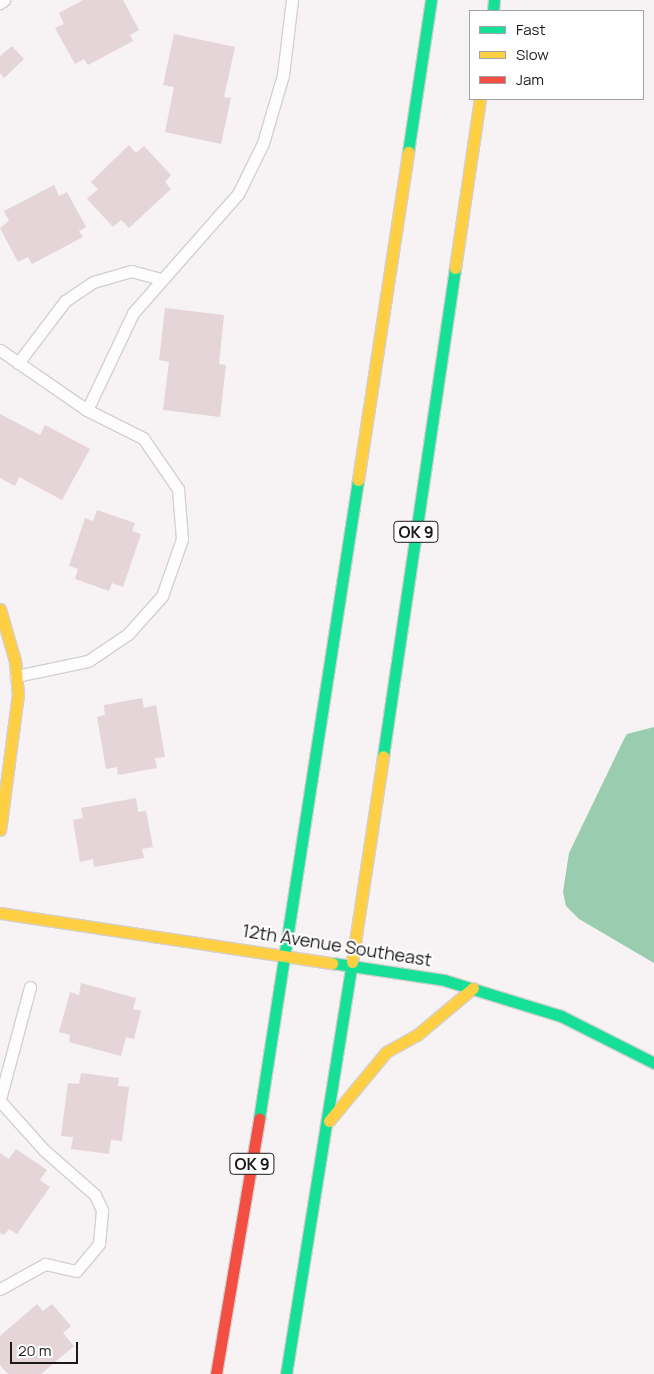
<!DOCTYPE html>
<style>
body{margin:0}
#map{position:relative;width:654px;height:1374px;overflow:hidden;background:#f7f2f3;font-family:Manrope,sans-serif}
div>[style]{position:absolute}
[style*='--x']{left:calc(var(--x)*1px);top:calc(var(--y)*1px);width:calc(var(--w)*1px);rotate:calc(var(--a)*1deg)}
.water>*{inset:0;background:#9accb0}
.building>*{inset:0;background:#e5d4d8}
.roads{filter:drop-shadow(1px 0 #d4d0d1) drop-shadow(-1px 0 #d4d0d1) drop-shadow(0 1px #d4d0d1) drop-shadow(0 -1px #d4d0d1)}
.lane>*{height:11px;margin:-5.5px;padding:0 5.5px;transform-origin:5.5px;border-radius:5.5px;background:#fefdfd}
.fast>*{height:11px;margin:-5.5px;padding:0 5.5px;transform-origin:5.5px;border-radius:5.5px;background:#16e098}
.slow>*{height:11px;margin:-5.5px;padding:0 5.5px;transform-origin:5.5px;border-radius:5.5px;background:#ffcf43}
.jam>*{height:11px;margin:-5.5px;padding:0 5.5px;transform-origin:5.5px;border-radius:5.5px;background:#f24e42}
span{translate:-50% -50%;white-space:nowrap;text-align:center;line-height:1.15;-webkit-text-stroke:4px #fff;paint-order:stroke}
.shield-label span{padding:1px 4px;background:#fff;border:1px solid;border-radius:4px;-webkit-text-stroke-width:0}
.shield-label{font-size:16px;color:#1c1919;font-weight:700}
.street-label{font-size:18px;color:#1c1919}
.legend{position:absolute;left:469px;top:10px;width:175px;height:90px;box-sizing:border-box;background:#fff;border:1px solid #a4a3a3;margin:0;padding:6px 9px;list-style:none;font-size:15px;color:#1c1919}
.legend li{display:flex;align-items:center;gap:10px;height:25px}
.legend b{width:25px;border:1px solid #a4a3a3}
.scale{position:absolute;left:10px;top:1342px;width:68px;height:22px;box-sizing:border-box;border:2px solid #1c1919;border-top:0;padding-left:6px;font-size:15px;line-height:18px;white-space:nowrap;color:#1c1919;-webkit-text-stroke:4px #fff;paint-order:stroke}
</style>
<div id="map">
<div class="water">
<i style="clip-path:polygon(654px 727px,654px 963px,579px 919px,566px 906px,563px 892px,569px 853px,624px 739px,627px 734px)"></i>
</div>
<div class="building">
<i style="clip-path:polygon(83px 0,123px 0,139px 30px,130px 35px,133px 41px,88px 65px,84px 59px,75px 64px,55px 28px,64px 24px,59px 13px)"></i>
<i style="clip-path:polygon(174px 34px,235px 47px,224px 97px,231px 98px,221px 144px,165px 132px,174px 87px,163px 85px)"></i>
<i style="clip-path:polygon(12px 46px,24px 59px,4px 78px,0 73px,0 56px)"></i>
<i style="clip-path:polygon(129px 145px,136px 153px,144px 146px,171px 175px,165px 182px,171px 189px,129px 228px,121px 220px,113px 227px,87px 199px,98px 189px,91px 182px)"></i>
<i style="clip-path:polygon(54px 185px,59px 196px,67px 192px,86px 227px,79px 231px,83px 237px,32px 264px,28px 257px,18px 262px,0 228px,9px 221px,4px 211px)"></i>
<i style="clip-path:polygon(165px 308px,224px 315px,219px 364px,226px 365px,220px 417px,163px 410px,169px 362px,159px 360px)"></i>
<i style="clip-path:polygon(0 414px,40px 435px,45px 425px,90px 449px,62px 500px,19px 477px,15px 486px,0 478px)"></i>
<i style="clip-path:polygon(97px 510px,135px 523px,132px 531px,141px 534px,123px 587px,112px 583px,109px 591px,75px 579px,78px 569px,69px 566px,85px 518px,93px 521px)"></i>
<i style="clip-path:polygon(142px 698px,144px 708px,156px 705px,165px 757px,155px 758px,157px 768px,118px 775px,117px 767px,106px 769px,97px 717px,105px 715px,104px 705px)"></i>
<i style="clip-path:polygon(136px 798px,138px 812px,146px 811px,153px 847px,142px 849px,144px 858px,94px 867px,93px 859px,80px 862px,73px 820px,83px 818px,81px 808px)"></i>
<i style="clip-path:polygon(81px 983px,136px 998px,133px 1009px,141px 1011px,134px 1039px,126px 1037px,121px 1056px,69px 1042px,70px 1035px,59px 1032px,70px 992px,79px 995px)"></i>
<i style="clip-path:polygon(81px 1073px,119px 1078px,118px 1086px,129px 1087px,122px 1141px,111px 1140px,109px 1154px,71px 1149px,73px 1137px,61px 1136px,68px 1083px,79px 1084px)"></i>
<i style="clip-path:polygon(16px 1149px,47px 1170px,40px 1180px,50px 1187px,17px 1234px,9px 1229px,4px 1235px,0 1233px,0 1153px,9px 1159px)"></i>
<i style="clip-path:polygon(37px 1304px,43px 1311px,52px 1304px,71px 1326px,63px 1333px,74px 1346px,41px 1374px,8px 1374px,0 1365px,0 1336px)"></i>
</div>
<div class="roads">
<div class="lane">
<i style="--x:0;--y:3;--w:5;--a:-37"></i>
<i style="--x:0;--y:350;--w:106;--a:34.6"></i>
<i style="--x:87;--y:410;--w:63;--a:26.6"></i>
<i style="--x:143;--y:438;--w:62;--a:55.5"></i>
<i style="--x:178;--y:489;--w:50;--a:85.4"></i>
<i style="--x:182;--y:539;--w:60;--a:109.3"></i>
<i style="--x:162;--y:596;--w:51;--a:131.8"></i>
<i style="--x:128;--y:634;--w:48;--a:146"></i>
<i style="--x:88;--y:661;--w:74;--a:168.2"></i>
<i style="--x:18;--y:363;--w:78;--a:-52.8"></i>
<i style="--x:65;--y:301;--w:34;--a:-34"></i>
<i style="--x:93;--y:282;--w:40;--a:-16"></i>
<i style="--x:131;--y:271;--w:30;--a:15"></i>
<i style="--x:87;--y:410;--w:107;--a:-64.6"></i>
<i style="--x:133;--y:313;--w:159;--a:-48.6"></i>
<i style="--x:238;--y:194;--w:57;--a:-63.9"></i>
<i style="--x:263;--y:143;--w:71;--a:-73.6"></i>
<i style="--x:283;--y:75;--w:76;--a:-83.2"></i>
<i style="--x:0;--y:1099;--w:116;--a:-75"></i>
<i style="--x:0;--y:1101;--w:66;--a:48.1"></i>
<i style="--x:44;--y:1150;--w:68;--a:41.4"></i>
<i style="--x:95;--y:1195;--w:17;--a:65"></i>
<i style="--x:102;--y:1210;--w:34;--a:95"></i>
<i style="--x:99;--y:1244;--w:35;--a:130"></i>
<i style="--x:76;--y:1271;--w:32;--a:-167"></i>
<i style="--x:45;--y:1264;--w:51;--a:150.9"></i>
</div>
<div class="fast">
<i style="--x:493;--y:11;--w:11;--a:-85"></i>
<i style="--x:408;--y:152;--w:154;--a:-81.4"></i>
<i style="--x:383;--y:756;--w:493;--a:-81.6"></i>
<i style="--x:332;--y:963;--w:113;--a:8.6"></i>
<i style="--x:444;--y:980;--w:122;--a:17.1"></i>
<i style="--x:561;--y:1016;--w:104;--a:26.8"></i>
<i style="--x:259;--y:1119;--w:647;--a:-81.19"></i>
<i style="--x:286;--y:1374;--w:417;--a:-80.9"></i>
</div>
<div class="slow">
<i style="--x:455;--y:268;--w:171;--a:-81.6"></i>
<i style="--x:358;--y:480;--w:332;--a:-81.3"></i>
<i style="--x:0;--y:609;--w:54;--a:73.9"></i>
<i style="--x:15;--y:661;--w:33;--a:85"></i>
<i style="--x:18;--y:694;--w:137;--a:97.5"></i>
<i style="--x:0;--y:913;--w:336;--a:8.6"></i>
<i style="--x:352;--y:962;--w:208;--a:-81.4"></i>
<i style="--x:329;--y:1121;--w:89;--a:-50.4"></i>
<i style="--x:386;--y:1052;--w:35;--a:-29"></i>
<i style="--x:417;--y:1035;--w:73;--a:-40"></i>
</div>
<div class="jam">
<i style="--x:216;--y:1374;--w:259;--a:-80.4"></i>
</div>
</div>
<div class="shield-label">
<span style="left:416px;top:532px">OK 9</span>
<span style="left:252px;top:1164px">OK 9</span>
</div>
<div class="street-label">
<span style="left:337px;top:945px;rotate:9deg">12th Avenue Southeast</span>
</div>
<ul class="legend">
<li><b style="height:6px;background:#16e098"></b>Fast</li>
<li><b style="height:6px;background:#ffcf43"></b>Slow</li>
<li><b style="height:6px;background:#f24e42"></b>Jam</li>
</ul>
<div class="scale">20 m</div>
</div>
